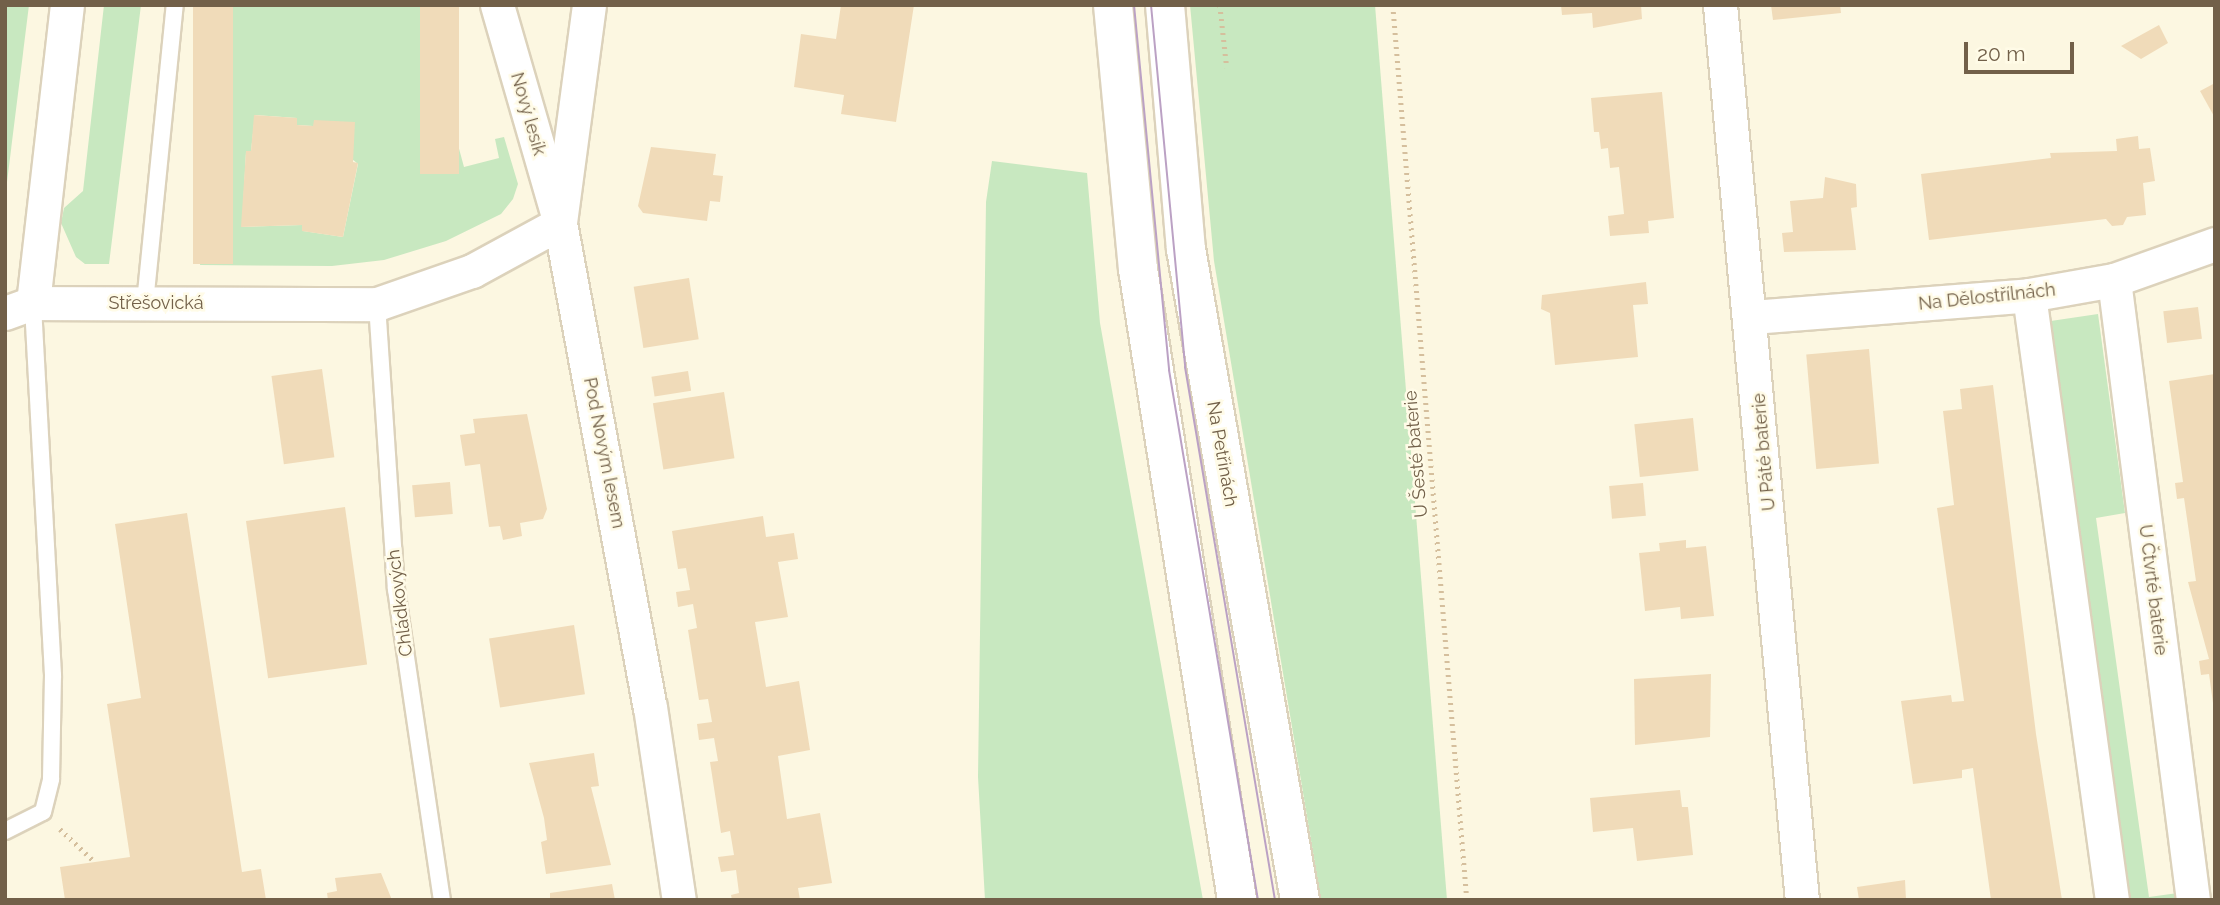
<!DOCTYPE html>
<meta charset="utf-8">
<style>
body{margin:0}
#map{position:relative;width:2220px;height:905px;overflow:hidden;background:#fcf7e1;font-family:Raleway,sans-serif}
div>[style]{position:absolute}
[style*='--x']{left:calc(var(--x)*1px);top:calc(var(--y)*1px);width:calc(var(--w)*1px);rotate:calc(var(--a)*1deg)}
.green>*{inset:0;background:#c8e8c0}
.building>*{inset:0;background:#f0dbb9;transform-origin:0 0}
.path>*{height:4.5px;margin-top:-2.25px;transform-origin:0;background:repeating-linear-gradient(90deg,#d5bf9d 0 2px,transparent 0 7px)}
.roads{filter:drop-shadow(2px 0 #dcd2bb) drop-shadow(-2px 0 #dcd2bb) drop-shadow(0 2px #dcd2bb) drop-shadow(0 -2px #dcd2bb)}
.lane>*{height:16px;margin:-8px;padding:0 8px;transform-origin:8px;border-radius:8px;background:#fff}
.street>*{height:33px;margin:-16.5px;padding:0 16.5px;transform-origin:16.5px;border-radius:16.5px;background:#fff}
.secondary>*{height:38px;margin:-19px;padding:0 19px;transform-origin:19px;border-radius:19px;background:#fff}
.tram>*{height:2px;margin:-1px;padding:0 1px;transform-origin:1px;border-radius:1px;background:#bba1c4}
span{translate:-50% -50%;white-space:nowrap;text-align:center;line-height:1.15;-webkit-text-stroke:5px #fffbe7;paint-order:stroke}
.street-label{font-size:18px;color:#726049}
.frame{position:absolute;inset:0;border:7px solid #726049;pointer-events:none}
.scale{position:absolute;left:1964px;top:42px;width:110px;height:32px;box-sizing:border-box;border:4px solid #726049;border-top:0;padding-left:9px;font-size:21px;line-height:24px;white-space:nowrap;color:#726049;-webkit-text-stroke:5px #fffbe7;paint-order:stroke}
</style>
<div id="map">
<div class="green">
<i style="clip-path:polygon(5px 5px,29px 5px,5px 198px)"></i>
<i style="clip-path:polygon(104px 5px,141px 5px,109px 264px,85px 264px,76px 257px,61px 223px,64px 208px,83px 191px)"></i>
<i style="clip-path:polygon(evenodd,233px 5px,420px 5px,464px 167px,499px 158px,495px 139px,504px 137px,518px 184px,513px 199px,501px 214px,446px 241px,384px 260px,332px 266px,200px 265px,233px 5px,255px 115px,297px 118px,297px 125px,313px 126px,358px 164px,343px 237px,303px 231px,302px 225px,242px 227px,246px 152px,251px 151px,255px 115px)"></i>
<i style="clip-path:polygon(1190px 5px,1375px 5px,1447px 900px,1321px 900px,1214px 261px)"></i>
<i style="clip-path:polygon(992px 161px,1087px 173px,1100px 323px,1203px 900px,985px 900px,978px 777px,986px 202px)"></i>
<i style="clip-path:polygon(2098px 314px,2125px 513px,2096px 518px,2149px 897px,2178px 893px,2179px 900px,2124px 900px,2044px 322px)"></i>
</div>
<div class="building">
<i style="left:193px;top:5px;width:40px;height:259px"></i>
<i style="left:420px;top:5px;width:39px;height:169px"></i>
<i style="clip-path:polygon(841px 5px,914px 5px,896px 122px,841px 114px,844px 95px,794px 87px,801px 34px,836px 39px)"></i>
<i style="clip-path:polygon(1561px 5px,1641px 5px,1642px 19px,1593px 28px,1592px 13px,1562px 15px)"></i>
<i style="clip-path:polygon(1771px 5px,1840px 5px,1841px 13px,1773px 20px)"></i>
<i style="clip-path:polygon(2159px 25px,2168px 43px,2141px 59px,2121px 46px)"></i>
<i style="clip-path:polygon(2215px 83px,2215px 118px,2200px 91px)"></i>
<i style="clip-path:polygon(1662px 92px,1674px 218px,1648px 221px,1649px 233px,1610px 236px,1608px 216px,1624px 214px,1619px 167px,1610px 168px,1608px 148px,1601px 149px,1599px 132px,1594px 132px,1591px 98px)"></i>
<i style="clip-path:polygon(254px 115px,297px 118px,297px 125px,313px 126px,314px 120px,355px 122px,353px 162px,358px 163px,343px 237px,302px 231px,302px 225px,241px 227px,246px 151px,251px 151px)"></i>
<i style="clip-path:polygon(2138px 136px,2139px 149px,2150px 148px,2155px 181px,2143px 183px,2146px 215px,2127px 217px,2123px 225px,2112px 226px,2106px 219px,1929px 240px,1921px 174px,2051px 158px,2050px 153px,2117px 151px,2116px 139px)"></i>
<i style="clip-path:polygon(651px 147px,716px 154px,713px 175px,723px 176px,720px 202px,710px 201px,707px 221px,643px 213px,638px 206px)"></i>
<i style="clip-path:polygon(1825px 177px,1856px 184px,1857px 207px,1851px 208px,1856px 250px,1784px 252px,1782px 233px,1793px 232px,1790px 201px,1823px 198px)"></i>
<i style="left:689px;top:278px;width:62px;height:56px;rotate:81deg"></i>
<i style="clip-path:polygon(1646px 282px,1648px 304px,1633px 305px,1638px 357px,1555px 365px,1550px 313px,1541px 309px,1542px 295px)"></i>
<i style="left:2198px;top:307px;width:32px;height:35px;rotate:83deg"></i>
<i style="left:1869px;top:349px;width:115px;height:63px;rotate:85deg"></i>
<i style="left:322px;top:369px;width:89px;height:51px;rotate:82deg"></i>
<i style="left:688px;top:371px;width:20px;height:37px;rotate:81deg"></i>
<i style="clip-path:polygon(2215px 374px,2215px 703px,2213px 703px,2209px 674px,2201px 675px,2199px 661px,2209px 659px,2188px 582px,2196px 581px,2184px 498px,2177px 499px,2175px 483px,2183px 482px,2169px 381px)"></i>
<i style="clip-path:polygon(1993px 385px,2036px 734px,2062px 900px,1991px 900px,1973px 768px,1962px 770px,1962px 778px,1913px 784px,1901px 701px,1951px 695px,1952px 702px,1964px 701px,1937px 508px,1954px 505px,1943px 411px,1962px 409px,1960px 389px)"></i>
<i style="left:724px;top:392px;width:67px;height:72px;rotate:81deg"></i>
<i style="clip-path:polygon(527px 414px,547px 509px,543px 519px,520px 523px,522px 536px,503px 540px,500px 526px,489px 527px,480px 464px,465px 466px,460px 435px,475px 433px,473px 419px)"></i>
<i style="left:1693px;top:418px;width:53px;height:59px;rotate:84deg"></i>
<i style="left:450px;top:482px;width:32px;height:38px;rotate:85deg"></i>
<i style="left:1643px;top:483px;width:33px;height:34px;rotate:85deg"></i>
<i style="left:345px;top:507px;width:159px;height:100px;rotate:82deg"></i>
<i style="clip-path:polygon(187px 513px,242px 872px,261px 869px,266px 900px,65px 900px,60px 867px,130px 857px,107px 704px,141px 698px,115px 524px)"></i>
<i style="clip-path:polygon(763px 516px,766px 537px,794px 533px,798px 559px,778px 562px,788px 617px,755px 622px,766px 687px,799px 681px,810px 750px,778px 756px,787px 819px,820px 813px,832px 883px,798px 888px,800px 900px,732px 900px,731px 895px,739px 893px,736px 870px,721px 872px,718px 857px,734px 855px,730px 831px,721px 833px,710px 762px,718px 761px,714px 738px,699px 740px,697px 724px,712px 722px,708px 699px,699px 700px,688px 630px,697px 628px,693px 604px,678px 607px,676px 592px,690px 590px,686px 568px,678px 569px,672px 531px)"></i>
<i style="clip-path:polygon(1686px 540px,1686px 548px,1706px 546px,1714px 616px,1681px 619px,1680px 607px,1645px 611px,1639px 553px,1660px 551px,1659px 543px)"></i>
<i style="left:574px;top:625px;width:70px;height:86px;rotate:81deg"></i>
<i style="clip-path:polygon(1711px 674px,1710px 737px,1635px 745px,1634px 679px)"></i>
<i style="clip-path:polygon(594px 753px,599px 786px,591px 787px,611px 865px,546px 874px,541px 842px,547px 840px,544px 818px,529px 763px)"></i>
<i style="clip-path:polygon(1680px 790px,1682px 807px,1688px 807px,1693px 855px,1637px 861px,1633px 828px,1593px 832px,1590px 798px)"></i>
<i style="clip-path:polygon(381px 873px,392px 900px,328px 900px,327px 893px,337px 891px,335px 878px)"></i>
<i style="clip-path:polygon(1905px 880px,1906px 900px,1859px 900px,1857px 887px)"></i>
<i style="clip-path:polygon(612px 884px,615px 900px,550px 900px,550px 893px)"></i>
</div>
<div class="path">
<i style="--x:1220;--y:5;--w:63;--a:83.7"></i>
<i style="--x:1393;--y:5;--w:898;--a:85.27"></i>
<i style="--x:60;--y:829;--w:48;--a:43.3"></i>
</div>
<div class="roads">
<div class="lane">
<i style="--x:145;--y:303;--w:300;--a:-84.3"></i>
<i style="--x:377;--y:304;--w:286;--a:86.2"></i>
<i style="--x:396;--y:589;--w:314;--a:81.6"></i>
<i style="--x:5;--y:831;--w:42;--a:-26.6"></i>
<i style="--x:43;--y:812;--w:34;--a:-76"></i>
<i style="--x:51;--y:779;--w:104;--a:-88.9"></i>
<i style="--x:53;--y:675;--w:373;--a:-93.1"></i>
</div>
<div class="street">
<i style="--x:497;--y:5;--w:213;--a:73.9"></i>
<i style="--x:589;--y:5;--w:220;--a:97.6"></i>
<i style="--x:560;--y:223;--w:492;--a:79.5"></i>
<i style="--x:650;--y:707;--w:195;--a:81.5"></i>
<i style="--x:1720;--y:5;--w:899;--a:84.77"></i>
<i style="--x:2114;--y:280;--w:625;--a:82.74"></i>
<i style="--x:2029;--y:295;--w:611;--a:82.19"></i>
<i style="--x:33;--y:303;--w:300;--a:-83.5"></i>
<i style="--x:5;--y:313;--w:30;--a:-20"></i>
<i style="--x:33;--y:303;--w:344;--a:0.2"></i>
<i style="--x:377;--y:304;--w:101;--a:-19.2"></i>
<i style="--x:472;--y:271;--w:100;--a:-28.6"></i>
<i style="--x:1752;--y:317;--w:278;--a:-4.5"></i>
<i style="--x:2029;--y:295;--w:86;--a:-10"></i>
<i style="--x:2114;--y:280;--w:107;--a:-19.6"></i>
</div>
<div class="secondary">
<i style="--x:1113;--y:5;--w:265;--a:84.6"></i>
<i style="--x:1138;--y:269;--w:639;--a:81.08"></i>
<i style="--x:1165;--y:5;--w:245;--a:85.1"></i>
<i style="--x:1186;--y:249;--w:661;--a:80.07"></i>
</div>
</div>
<div class="tram">
<i style="--x:1134;--y:5;--w:367;--a:84.5"></i>
<i style="--x:1169;--y:370;--w:537;--a:80.47"></i>
<i style="--x:1151;--y:5;--w:364;--a:84.6"></i>
<i style="--x:1185;--y:367;--w:541;--a:80.42"></i>
</div>
<div class="street-label">
<span style="left:528px;top:114px;rotate:74deg">Nový lesík</span>
<span style="left:1987px;top:297px;rotate:-6deg">Na Dělostřílnách</span>
<span style="left:156px;top:303px">Střešovická</span>
<span style="left:1764px;top:452px;rotate:-95deg">U Páté baterie</span>
<span style="left:604px;top:453px;rotate:79deg">Pod Novým lesem</span>
<span style="left:1222px;top:454px;rotate:80deg">Na Petřinách</span>
<span style="left:1416px;top:454px;rotate:-95deg">U Šesté baterie</span>
<span style="left:2153px;top:590px;rotate:83deg">U Čtvrté baterie</span>
<span style="left:400px;top:603px;rotate:-97deg">Chládkových</span>
</div>
<div class="frame"></div>
<div class="scale">20 m</div>
</div>
